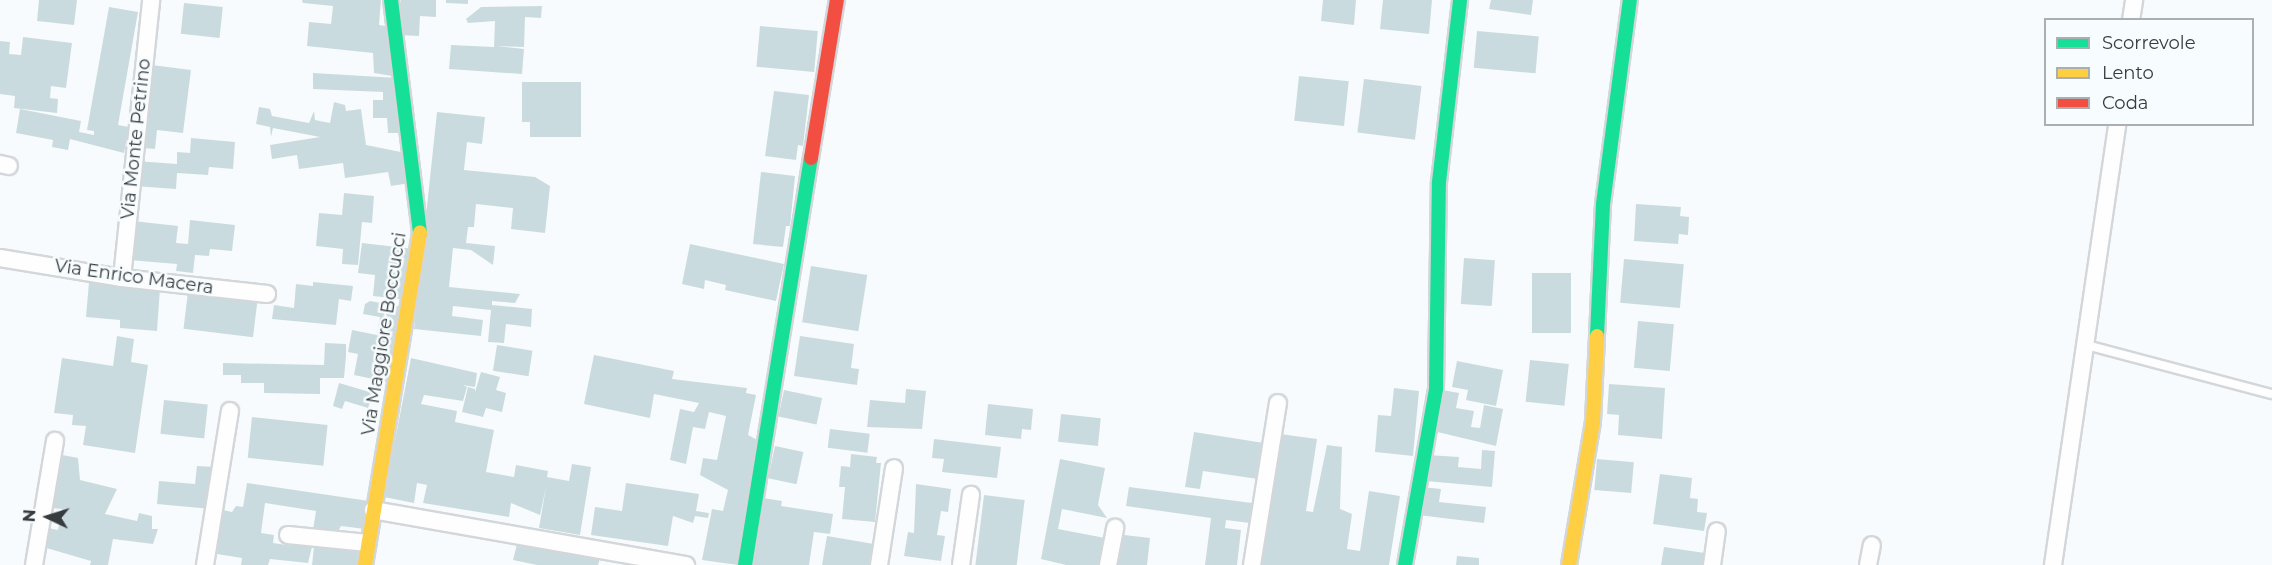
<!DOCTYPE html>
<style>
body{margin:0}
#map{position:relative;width:2272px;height:565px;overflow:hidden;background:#f8fbfd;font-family:Montserrat,sans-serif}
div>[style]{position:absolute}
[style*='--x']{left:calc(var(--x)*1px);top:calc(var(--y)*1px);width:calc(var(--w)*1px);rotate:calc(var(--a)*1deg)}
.building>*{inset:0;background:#cadbdf;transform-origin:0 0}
.roads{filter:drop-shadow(2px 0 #d3d7da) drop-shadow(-2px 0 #d3d7da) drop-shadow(0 2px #d3d7da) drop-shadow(0 -2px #d3d7da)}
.lane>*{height:8px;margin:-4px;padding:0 4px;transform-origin:4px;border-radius:4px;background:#fefeff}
.street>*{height:16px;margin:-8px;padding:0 8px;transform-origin:8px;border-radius:8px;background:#fefeff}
.fast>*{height:14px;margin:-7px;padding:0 7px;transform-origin:7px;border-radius:7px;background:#16e098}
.slow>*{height:14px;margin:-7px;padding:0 7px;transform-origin:7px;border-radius:7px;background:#ffcf43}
.jam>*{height:14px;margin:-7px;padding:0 7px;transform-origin:7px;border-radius:7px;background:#f24e42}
span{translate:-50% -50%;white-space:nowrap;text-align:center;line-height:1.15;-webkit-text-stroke:5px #f7fcfe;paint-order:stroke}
.street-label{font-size:18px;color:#373c3f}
.legend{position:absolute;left:2044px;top:18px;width:210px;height:108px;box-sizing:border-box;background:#f7fcfe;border:2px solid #aaafb2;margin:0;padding:8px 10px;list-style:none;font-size:18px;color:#373c3f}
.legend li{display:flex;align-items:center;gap:12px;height:30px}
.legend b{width:30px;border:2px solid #aaafb2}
.north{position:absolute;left:18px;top:487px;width:60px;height:60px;-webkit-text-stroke:4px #f7fcfe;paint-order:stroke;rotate:274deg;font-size:16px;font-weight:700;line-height:24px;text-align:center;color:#373c3f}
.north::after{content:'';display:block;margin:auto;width:21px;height:27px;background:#373c3f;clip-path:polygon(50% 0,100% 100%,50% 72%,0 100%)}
</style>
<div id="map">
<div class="building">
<i style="clip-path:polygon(39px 0,77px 0,74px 25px,37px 21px)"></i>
<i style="clip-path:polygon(302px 0,381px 0,379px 25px,393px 27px,392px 76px,374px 73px,373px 53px,307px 46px,309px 22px,331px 24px,333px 6px,303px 3px)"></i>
<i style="clip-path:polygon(401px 0,436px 0,436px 17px,420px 16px,419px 36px,400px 35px)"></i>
<i style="clip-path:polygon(446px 0,468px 0,468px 4px,446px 3px)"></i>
<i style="clip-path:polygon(1323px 0,1356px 0,1354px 25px,1321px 21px)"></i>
<i style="clip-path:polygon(1383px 0,1432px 0,1429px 34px,1380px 29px)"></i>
<i style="clip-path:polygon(1491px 0,1533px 0,1531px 15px,1489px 9px)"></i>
<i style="left:184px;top:3px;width:39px;height:31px;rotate:6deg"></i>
<i style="clip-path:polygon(542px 6px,541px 18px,525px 17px,524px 47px,497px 46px,524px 49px,522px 74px,449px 69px,451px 45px,494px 47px,495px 21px,468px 23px,466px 19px,481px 7px)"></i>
<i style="clip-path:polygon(109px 7px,138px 12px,118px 125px,129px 127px,124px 153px,70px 139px,68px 150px,52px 147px,53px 140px,16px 133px,20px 109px,81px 121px,79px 132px,94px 135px,94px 131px,87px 130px)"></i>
<i style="left:760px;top:26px;width:58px;height:41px;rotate:5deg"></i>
<i style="left:1477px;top:31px;width:62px;height:37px;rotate:5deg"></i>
<i style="clip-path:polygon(23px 37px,72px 43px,66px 88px,51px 86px,50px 98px,58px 99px,57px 113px,14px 108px,15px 96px,0 94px,0 41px,10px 42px,9px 54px,21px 55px)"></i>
<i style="clip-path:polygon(152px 65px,191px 70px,183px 133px,157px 130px,155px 149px,143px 148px)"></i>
<i style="clip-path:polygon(313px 73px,397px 78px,404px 133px,388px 133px,387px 118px,373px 118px,373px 100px,383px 100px,383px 92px,313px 89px)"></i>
<i style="left:1299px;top:76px;width:50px;height:45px;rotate:6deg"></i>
<i style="left:1364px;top:79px;width:58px;height:54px;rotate:7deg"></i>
<i style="clip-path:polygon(522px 82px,581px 82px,581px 137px,530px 137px,530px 122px,522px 122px)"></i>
<i style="clip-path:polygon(774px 91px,809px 95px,803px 146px,798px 145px,796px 160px,765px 156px)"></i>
<i style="clip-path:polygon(334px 102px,345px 105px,346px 111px,361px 109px,366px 145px,406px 153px,410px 183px,391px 186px,388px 172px,345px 178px,343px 163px,299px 169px,297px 155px,272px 159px,270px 145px,320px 137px,273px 128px,271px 137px,270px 127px,256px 124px,259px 107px,270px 109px,272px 116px,309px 123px,314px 111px,315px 120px,330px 123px)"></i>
<i style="clip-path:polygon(437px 112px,485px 117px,482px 144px,467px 142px,464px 170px,535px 177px,550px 186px,545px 233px,511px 229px,513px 208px,476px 204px,474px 227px,468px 227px,466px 243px,495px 246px,493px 265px,471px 250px,453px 248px,449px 287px,520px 294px,515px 303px,492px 301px,492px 305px,532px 309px,531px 327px,506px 324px,504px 343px,488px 342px,491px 310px,453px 306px,452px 316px,483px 320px,481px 336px,414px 329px)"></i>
<i style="clip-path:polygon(191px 138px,235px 142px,233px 169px,209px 167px,208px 175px,177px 173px,176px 189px,134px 186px,136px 161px,177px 164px,177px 152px,190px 153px)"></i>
<i style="clip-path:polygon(761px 172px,795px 176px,790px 226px,786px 226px,783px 247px,753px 244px)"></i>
<i style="clip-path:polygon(344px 193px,374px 196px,372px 223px,362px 222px,358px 265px,342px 264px,343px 249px,316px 246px,319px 213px,342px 215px)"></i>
<i style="clip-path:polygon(1636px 204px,1681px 207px,1680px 216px,1689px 217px,1688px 235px,1679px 234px,1678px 244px,1634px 241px)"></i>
<i style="clip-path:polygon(190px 220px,235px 225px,232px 251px,210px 249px,209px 256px,195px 255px,193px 273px,176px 271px,177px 264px,129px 260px,133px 221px,178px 226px,176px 243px,188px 244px)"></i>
<i style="clip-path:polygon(362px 243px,414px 249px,409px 300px,373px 296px,375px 275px,358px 273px)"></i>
<i style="clip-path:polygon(690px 244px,784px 264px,776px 301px,725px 290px,726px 285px,705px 280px,704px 289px,682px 284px)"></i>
<i style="left:1464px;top:258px;width:31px;height:46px;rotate:4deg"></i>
<i style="left:1624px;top:259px;width:60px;height:44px;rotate:5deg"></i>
<i style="left:811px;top:266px;width:57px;height:57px;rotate:9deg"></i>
<i style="left:1532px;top:273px;width:39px;height:60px"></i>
<i style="clip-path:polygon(89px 282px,160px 288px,157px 331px,120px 328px,120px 320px,86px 317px)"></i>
<i style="clip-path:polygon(313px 282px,353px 286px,351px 301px,339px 299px,336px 325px,272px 319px,274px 305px,294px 308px,296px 284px,313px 286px)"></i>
<i style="left:188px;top:292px;width:70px;height:37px;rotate:7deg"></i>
<i style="clip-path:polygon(370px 301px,407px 308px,392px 383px,354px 375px,358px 354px,348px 352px,352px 330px,377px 335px,380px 317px,363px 314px,365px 304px)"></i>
<i style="left:1638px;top:321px;width:36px;height:47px;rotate:5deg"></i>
<i style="clip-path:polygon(117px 336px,134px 339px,131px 362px,148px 365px,135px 453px,83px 445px,86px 426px,72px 425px,73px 415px,54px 413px,62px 358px,113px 366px)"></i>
<i style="clip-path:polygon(800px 336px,854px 344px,851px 368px,859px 369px,857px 385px,794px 376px)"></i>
<i style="clip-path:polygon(325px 343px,346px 344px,346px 356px,344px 378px,320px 378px,320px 394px,264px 393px,264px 383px,241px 383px,241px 375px,223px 375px,223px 363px,324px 365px)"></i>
<i style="left:497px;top:345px;width:36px;height:26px;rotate:9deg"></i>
<i style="clip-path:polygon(594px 355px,674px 371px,672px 379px,747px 388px,746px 393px,756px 395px,748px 435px,763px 443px,738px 565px,702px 560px,712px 509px,723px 511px,728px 490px,700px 475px,703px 458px,717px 460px,726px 416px,709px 412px,705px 429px,693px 427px,686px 464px,670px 460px,680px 409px,694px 412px,699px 403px,654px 394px,650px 418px,584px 404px)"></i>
<i style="clip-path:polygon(411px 358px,477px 373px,475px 387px,463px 385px,467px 387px,463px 401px,424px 395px,421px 404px,457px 411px,455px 422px,494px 430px,486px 472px,514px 477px,516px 465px,548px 471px,547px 477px,569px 481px,572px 464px,591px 467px,580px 535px,539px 528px,546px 487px,540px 515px,511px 503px,509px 517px,423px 503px,427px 485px,417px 483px,414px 503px,384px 497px)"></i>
<i style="left:1530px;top:360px;width:39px;height:42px;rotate:6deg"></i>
<i style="clip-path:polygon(1457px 361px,1503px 370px,1496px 406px,1466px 400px,1468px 390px,1452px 387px)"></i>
<i style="clip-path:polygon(481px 372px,500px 377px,496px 390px,506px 393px,502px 412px,486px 408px,483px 417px,462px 412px,468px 387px,475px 389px,475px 392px)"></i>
<i style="clip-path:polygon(339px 383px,373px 393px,368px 408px,345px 401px,342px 409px,333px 406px)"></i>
<i style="clip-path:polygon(1609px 384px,1665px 388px,1662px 439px,1618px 435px,1619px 415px,1607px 414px)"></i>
<i style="clip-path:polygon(1394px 388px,1419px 391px,1413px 456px,1375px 452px,1378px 415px,1391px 416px)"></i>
<i style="clip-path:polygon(906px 389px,926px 391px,922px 429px,867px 427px,870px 400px,905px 403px)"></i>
<i style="clip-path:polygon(1437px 389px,1459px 393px,1456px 408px,1474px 411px,1471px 427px,1480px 428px,1484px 405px,1503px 409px,1496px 446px,1429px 430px)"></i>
<i style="left:784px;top:390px;width:39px;height:27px;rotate:12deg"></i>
<i style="left:164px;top:400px;width:44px;height:34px;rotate:6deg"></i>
<i style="clip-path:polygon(988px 404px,1033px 409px,1031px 430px,1022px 429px,1021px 439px,985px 435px)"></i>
<i style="left:1061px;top:414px;width:40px;height:28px;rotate:6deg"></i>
<i style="left:252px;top:417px;width:76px;height:41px;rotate:6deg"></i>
<i style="left:830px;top:429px;width:40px;height:19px;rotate:7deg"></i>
<i style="clip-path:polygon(1194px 432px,1264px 443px,1258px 479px,1203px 471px,1200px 489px,1185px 487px)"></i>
<i style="clip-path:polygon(1280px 434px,1317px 439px,1306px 511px,1313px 512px,1327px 445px,1342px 447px,1340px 509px,1352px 514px,1347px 549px,1360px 551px,1369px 491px,1400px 496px,1389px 565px,1259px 565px)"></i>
<i style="clip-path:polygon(934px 439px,1001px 447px,997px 478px,942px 472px,944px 459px,932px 458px)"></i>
<i style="left:775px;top:446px;width:29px;height:33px;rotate:12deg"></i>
<i style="clip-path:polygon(1482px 450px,1495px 451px,1492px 487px,1426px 481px,1428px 455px,1459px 457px,1458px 467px,1481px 469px)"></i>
<i style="clip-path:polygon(57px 454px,78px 458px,80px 480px,117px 489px,105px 514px,137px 521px,139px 513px,152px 516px,152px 529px,158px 529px,153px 544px,113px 539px,108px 565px,90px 565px,91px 561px,43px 547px,48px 528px,58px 530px,62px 509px,51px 508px)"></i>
<i style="clip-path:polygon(851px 454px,877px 457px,876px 463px,881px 463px,875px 522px,842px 519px,845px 487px,839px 487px,841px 466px,850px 467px)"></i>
<i style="clip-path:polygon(1060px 459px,1105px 468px,1098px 505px,1107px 518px,1062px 509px,1058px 529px,1105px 538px,1100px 565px,1066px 565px,1041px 559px)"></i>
<i style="left:1597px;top:459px;width:37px;height:31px;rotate:5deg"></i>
<i style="clip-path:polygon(197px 466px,215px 467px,211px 509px,157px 504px,159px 481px,195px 484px)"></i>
<i style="clip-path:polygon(1660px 474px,1692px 478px,1690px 498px,1698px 499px,1697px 512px,1707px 513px,1704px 531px,1653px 524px)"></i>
<i style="clip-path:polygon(247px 483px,369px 501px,365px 529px,341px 526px,336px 535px,313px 530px,316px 511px,265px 503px,261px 533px,274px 535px,273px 543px,294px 546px,298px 539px,313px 543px,308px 563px,270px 559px,268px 565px,241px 565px,242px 558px,217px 554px,223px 510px,232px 512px,236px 506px,243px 507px)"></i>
<i style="clip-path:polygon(626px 483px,699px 494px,696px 511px,709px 513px,708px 518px,695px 516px,693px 523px,673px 516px,668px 546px,591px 535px,595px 507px,622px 511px)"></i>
<i style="clip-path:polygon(916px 484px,951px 489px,948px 512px,941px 511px,937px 535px,945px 536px,941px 561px,904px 556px,908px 532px,914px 533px)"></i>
<i style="clip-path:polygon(1129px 487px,1252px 503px,1250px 523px,1226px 520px,1225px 528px,1241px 530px,1237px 565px,1205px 565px,1211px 518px,1126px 506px)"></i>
<i style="clip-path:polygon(1422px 487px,1441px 489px,1439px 502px,1486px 507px,1484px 523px,1418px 515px)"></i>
<i style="left:984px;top:495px;width:41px;height:71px;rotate:7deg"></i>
<i style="clip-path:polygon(763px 498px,782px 501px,781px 506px,833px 514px,830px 534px,814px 532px,809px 565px,753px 565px)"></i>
<i style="clip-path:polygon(1116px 534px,1150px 538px,1147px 565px,1112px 565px)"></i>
<i style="clip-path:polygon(827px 536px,874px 544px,870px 565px,822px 565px)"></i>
<i style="clip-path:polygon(517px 544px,600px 558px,598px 565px,537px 565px,513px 560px)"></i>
<i style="clip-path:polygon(314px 547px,358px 552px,356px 565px,312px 565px)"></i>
<i style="clip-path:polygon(1664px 547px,1705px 553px,1703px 565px,1661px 565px)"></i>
<i style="clip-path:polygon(1457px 556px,1479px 558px,1479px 565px,1456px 565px)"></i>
</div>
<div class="roads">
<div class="lane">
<i style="--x:2086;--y:345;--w:192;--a:14.8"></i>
</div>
<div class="street">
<i style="--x:2131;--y:20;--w:20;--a:-81"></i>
<i style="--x:0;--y:164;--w:9;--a:13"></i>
<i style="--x:0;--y:258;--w:124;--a:9.3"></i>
<i style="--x:122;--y:278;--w:146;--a:6.3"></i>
<i style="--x:122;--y:278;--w:280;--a:-84"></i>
<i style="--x:373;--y:510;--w:318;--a:10"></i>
<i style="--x:288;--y:535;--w:80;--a:5.7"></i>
<i style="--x:34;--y:565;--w:126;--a:-80.4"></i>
<i style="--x:205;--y:565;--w:156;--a:-80.8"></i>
<i style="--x:879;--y:565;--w:98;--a:-81.2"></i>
<i style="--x:961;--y:565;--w:71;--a:-81.9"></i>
<i style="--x:1108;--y:565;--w:38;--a:-79"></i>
<i style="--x:1252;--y:565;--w:164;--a:-80.9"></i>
<i style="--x:1712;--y:565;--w:34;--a:-82"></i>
<i style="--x:1868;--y:565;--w:20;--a:-79"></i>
<i style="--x:2053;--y:565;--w:446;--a:-81.7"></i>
</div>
<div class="fast">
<i style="--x:391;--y:0;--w:235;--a:82.9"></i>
<i style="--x:1597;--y:336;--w:132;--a:-87.4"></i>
<i style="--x:1603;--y:204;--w:206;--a:-82.5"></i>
<i style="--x:745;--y:565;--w:412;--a:-80.8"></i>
<i style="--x:1405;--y:565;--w:179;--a:-80"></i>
<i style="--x:1436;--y:389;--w:207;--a:-89.2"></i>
<i style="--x:1439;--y:182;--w:183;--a:-83.4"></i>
</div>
<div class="slow">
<i style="--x:365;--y:565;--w:337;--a:-80.6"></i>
<i style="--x:1569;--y:565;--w:146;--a:-80.5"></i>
<i style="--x:1593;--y:421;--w:85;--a:-87.3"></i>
</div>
<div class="jam">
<i style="--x:811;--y:158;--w:160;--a:-80.7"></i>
</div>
</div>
<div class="street-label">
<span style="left:136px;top:139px;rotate:-84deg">Via Monte Petrino</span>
<span style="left:134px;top:277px;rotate:8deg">Via Enrico Macera</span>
<span style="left:384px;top:334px;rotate:-81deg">Via Maggiore Boccucci</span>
</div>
<ul class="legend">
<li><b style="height:8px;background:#16e098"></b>Scorrevole</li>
<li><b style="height:8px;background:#ffcf43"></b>Lento</li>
<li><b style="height:8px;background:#f24e42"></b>Coda</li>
</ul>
<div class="north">N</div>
</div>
